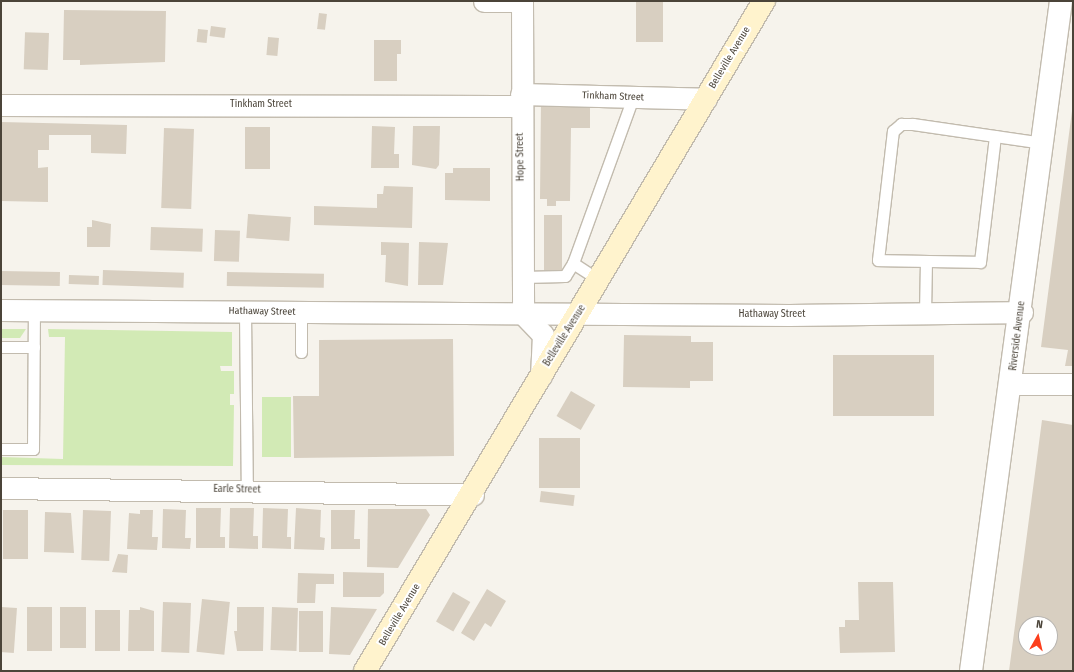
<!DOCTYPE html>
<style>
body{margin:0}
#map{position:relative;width:1074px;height:672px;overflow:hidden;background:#f6f3ec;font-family:"Fira Sans Condensed",sans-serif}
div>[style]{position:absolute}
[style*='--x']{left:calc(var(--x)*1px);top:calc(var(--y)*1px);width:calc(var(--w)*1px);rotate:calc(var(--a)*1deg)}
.green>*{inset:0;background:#d2eab5;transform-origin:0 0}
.building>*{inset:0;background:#d8cfc1;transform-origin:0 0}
.roads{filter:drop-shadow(1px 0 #c2bbae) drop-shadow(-1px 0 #c2bbae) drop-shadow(0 1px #c2bbae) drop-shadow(0 -1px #c2bbae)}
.service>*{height:11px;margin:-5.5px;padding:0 5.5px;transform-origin:5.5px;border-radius:5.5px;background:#fff}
.minor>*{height:21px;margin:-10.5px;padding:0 10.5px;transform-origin:10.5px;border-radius:10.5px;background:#fff}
.tertiary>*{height:22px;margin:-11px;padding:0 11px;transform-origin:11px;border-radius:11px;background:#fff}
.secondary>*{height:22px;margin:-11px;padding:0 11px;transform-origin:11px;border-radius:11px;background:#fff3cd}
span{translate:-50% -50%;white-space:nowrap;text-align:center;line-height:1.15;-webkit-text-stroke:4px #fff;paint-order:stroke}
.street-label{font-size:10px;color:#4b4439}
.frame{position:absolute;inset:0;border:2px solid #4b4439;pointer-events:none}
.north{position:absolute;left:1018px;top:616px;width:40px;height:40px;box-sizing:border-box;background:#fff;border:1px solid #b7b4b0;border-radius:50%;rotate:8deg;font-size:11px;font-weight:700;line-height:16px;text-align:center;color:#4b4439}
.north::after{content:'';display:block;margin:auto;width:14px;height:18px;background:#fc3f1d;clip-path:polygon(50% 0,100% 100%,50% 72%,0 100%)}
</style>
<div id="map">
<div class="green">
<i style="clip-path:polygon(1px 329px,26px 329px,20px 338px,1px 338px)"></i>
<i style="clip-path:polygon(48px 329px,232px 332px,232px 366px,220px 366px,221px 371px,234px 371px,234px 394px,230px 394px,230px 405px,234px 405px,233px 466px,1px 465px,1px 457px,63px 459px,65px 337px,49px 337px)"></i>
<i style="left:262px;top:397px;width:29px;height:60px"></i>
</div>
<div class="building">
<i style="left:636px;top:1px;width:27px;height:41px"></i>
<i style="clip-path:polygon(64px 10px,166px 11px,165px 62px,80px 65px,80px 60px,63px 60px)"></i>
<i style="left:319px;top:13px;width:8px;height:16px;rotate:7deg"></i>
<i style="left:211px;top:26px;width:15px;height:10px;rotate:8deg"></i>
<i style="left:198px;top:29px;width:10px;height:13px;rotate:6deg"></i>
<i style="left:49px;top:33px;width:37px;height:24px;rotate:92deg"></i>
<i style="left:268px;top:37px;width:11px;height:18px;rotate:5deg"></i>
<i style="clip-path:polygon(374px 40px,401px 40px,401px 54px,397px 54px,397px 81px,374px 81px)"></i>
<i style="clip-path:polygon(541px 99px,590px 99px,590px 128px,571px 128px,570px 201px,556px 201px,556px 206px,547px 206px,547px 199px,540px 199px)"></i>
<i style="clip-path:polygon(1072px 111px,1073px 111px,1073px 366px,1065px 366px,1068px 350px,1041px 347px)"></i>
<i style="clip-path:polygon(1px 122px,127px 125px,126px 154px,91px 153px,91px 135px,49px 135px,49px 150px,38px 150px,38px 168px,48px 167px,48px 202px,1px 201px)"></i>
<i style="clip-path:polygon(372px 126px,395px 127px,394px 154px,399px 154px,399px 168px,371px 168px)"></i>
<i style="clip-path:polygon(413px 126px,440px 126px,439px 165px,436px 169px,412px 165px)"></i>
<i style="left:245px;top:127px;width:25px;height:42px"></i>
<i style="left:164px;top:128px;width:30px;height:80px;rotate:2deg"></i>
<i style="clip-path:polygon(453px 168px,490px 168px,490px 201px,445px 200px,445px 173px,453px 173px)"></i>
<i style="clip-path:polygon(384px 186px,413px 187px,412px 228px,314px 225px,314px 206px,377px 208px,377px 194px,383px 194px)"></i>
<i style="left:248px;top:214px;width:43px;height:24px;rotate:4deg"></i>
<i style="left:544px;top:215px;width:18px;height:58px"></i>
<i style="clip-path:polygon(92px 220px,111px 224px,110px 247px,87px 247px,87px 227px,92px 227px)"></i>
<i style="left:151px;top:227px;width:52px;height:23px;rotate:2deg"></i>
<i style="left:215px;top:230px;width:25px;height:31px;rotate:2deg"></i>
<i style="clip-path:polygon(381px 242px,409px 243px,408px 286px,385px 282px,386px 255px,381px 255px)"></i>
<i style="clip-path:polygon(419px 242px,448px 243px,443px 285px,418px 285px)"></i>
<i style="left:103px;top:270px;width:81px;height:15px;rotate:2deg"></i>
<i style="left:1px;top:271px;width:59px;height:14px;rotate:1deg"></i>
<i style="left:227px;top:272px;width:97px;height:14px;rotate:1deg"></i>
<i style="left:69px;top:275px;width:30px;height:9px;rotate:2deg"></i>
<i style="clip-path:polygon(624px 335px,691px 336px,691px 342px,713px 342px,713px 381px,690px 381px,690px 388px,623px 387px)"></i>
<i style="clip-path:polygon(453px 339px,454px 456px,294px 458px,293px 396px,319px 396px,319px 340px)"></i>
<i style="left:934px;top:355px;width:61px;height:101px;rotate:90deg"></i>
<i style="left:571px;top:391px;width:28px;height:29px;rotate:30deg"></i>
<i style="clip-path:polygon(evenodd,1042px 420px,1073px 425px,1073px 671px,1009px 671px,1042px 420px,1026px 624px,1050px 624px,1050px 648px,1026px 648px,1026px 624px)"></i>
<i style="left:539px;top:438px;width:41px;height:50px"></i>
<i style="left:541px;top:491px;width:34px;height:11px;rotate:7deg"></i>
<i style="clip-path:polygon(196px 508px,221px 508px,220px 537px,225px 537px,225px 548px,196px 548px)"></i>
<i style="clip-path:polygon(230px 508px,254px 508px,253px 536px,258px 536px,258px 549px,229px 548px)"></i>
<i style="clip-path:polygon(263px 508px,288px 509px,287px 537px,291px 537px,291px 549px,262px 548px)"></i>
<i style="clip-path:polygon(296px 508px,321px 510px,320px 537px,325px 538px,324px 550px,294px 549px)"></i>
<i style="clip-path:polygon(163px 509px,186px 510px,185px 538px,191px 538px,190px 549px,162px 548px)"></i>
<i style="clip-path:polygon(368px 509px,426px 509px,430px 515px,398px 568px,367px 567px)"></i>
<i style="left:3px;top:510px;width:25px;height:49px"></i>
<i style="left:83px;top:510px;width:28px;height:50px;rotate:2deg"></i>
<i style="clip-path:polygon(140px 510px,153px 510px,152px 537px,158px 537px,157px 550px,127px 549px,129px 513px,140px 514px)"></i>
<i style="clip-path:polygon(331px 510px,355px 510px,354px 539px,360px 539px,360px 549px,331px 549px)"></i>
<i style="clip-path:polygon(45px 512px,71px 513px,74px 553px,44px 552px)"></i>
<i style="clip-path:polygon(118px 554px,128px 555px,127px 573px,112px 572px)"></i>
<i style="clip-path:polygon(343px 572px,384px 573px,384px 593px,380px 597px,343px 597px)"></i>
<i style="clip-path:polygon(298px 573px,334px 574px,334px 584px,316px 584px,315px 603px,297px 603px)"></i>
<i style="clip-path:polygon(858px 582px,893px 582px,895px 652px,840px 653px,839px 627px,845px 627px,845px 620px,859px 620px)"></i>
<i style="clip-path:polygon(487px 589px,506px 601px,491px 627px,485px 623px,474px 641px,461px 633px)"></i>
<i style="left:453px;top:592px;width:20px;height:34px;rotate:30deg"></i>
<i style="left:202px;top:599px;width:28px;height:53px;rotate:6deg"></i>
<i style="left:163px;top:602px;width:28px;height:50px;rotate:2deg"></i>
<i style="left:1px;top:607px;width:16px;height:45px;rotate:4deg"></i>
<i style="left:27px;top:607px;width:25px;height:44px"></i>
<i style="left:60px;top:607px;width:26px;height:41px"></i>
<i style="clip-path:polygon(140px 607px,154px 611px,154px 651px,128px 651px,129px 610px,140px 610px)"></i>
<i style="clip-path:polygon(237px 607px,264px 607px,263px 651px,237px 651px,234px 631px,237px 631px)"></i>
<i style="left:272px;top:607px;width:26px;height:43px;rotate:2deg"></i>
<i style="clip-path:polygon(331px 607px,377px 609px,350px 655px,329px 654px)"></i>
<i style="left:95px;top:610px;width:25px;height:41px"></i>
<i style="left:299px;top:611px;width:24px;height:41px"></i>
</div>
<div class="roads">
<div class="service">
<i style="--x:995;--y:136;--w:127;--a:96.8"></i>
<i style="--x:980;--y:262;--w:102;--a:-178.9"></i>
<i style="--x:878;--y:260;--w:130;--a:-83.4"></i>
<i style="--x:893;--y:131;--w:11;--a:-41"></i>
<i style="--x:901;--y:124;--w:12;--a:0"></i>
<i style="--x:913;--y:124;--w:131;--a:8.3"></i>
<i style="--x:522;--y:277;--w:43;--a:-1.3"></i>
<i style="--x:565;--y:276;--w:15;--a:-58"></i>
<i style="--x:599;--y:280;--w:31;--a:-147"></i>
<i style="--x:573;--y:263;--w:177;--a:-70.1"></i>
<i style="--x:245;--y:312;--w:178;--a:89.4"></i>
<i style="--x:301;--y:312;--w:40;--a:90"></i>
<i style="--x:925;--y:313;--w:52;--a:-88.9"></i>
<i style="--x:1;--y:347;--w:33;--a:0"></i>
<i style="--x:1;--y:449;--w:32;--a:0"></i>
<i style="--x:33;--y:449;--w:139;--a:-89.6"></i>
</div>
<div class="minor">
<i style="--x:484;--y:1;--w:38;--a:0"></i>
<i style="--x:522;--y:1;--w:313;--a:89.8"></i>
<i style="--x:523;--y:314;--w:29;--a:46"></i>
<i style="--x:543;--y:335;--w:41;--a:92.8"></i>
<i style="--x:521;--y:94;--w:185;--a:1.5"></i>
<i style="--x:1;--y:105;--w:519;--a:0.11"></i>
<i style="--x:1;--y:310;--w:788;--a:0.36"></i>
<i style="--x:789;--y:315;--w:233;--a:-0.7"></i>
<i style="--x:1012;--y:384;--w:61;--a:0"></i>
<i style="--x:1;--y:488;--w:472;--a:0.8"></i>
</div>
<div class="tertiary">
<i style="--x:971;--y:671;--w:676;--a:-82.35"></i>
</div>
<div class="secondary">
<i style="--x:365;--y:671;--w:780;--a:-59.23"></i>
</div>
</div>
<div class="street-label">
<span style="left:730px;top:58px;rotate:-59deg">Belleville Avenue</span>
<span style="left:613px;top:97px;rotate:2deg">Tinkham Street</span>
<span style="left:261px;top:105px">Tinkham Street</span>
<span style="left:521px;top:157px;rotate:-91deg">Hope Street</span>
<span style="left:262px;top:312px;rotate:1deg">Hathaway Street</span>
<span style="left:772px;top:315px">Hathaway Street</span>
<span style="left:565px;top:336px;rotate:-58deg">Belleville Avenue</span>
<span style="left:1018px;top:336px;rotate:-83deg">Riverside Avenue</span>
<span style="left:237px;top:490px;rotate:1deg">Earle Street</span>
<span style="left:400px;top:615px;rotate:-59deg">Belleville Avenue</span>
</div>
<div class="frame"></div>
<div class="north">N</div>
</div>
